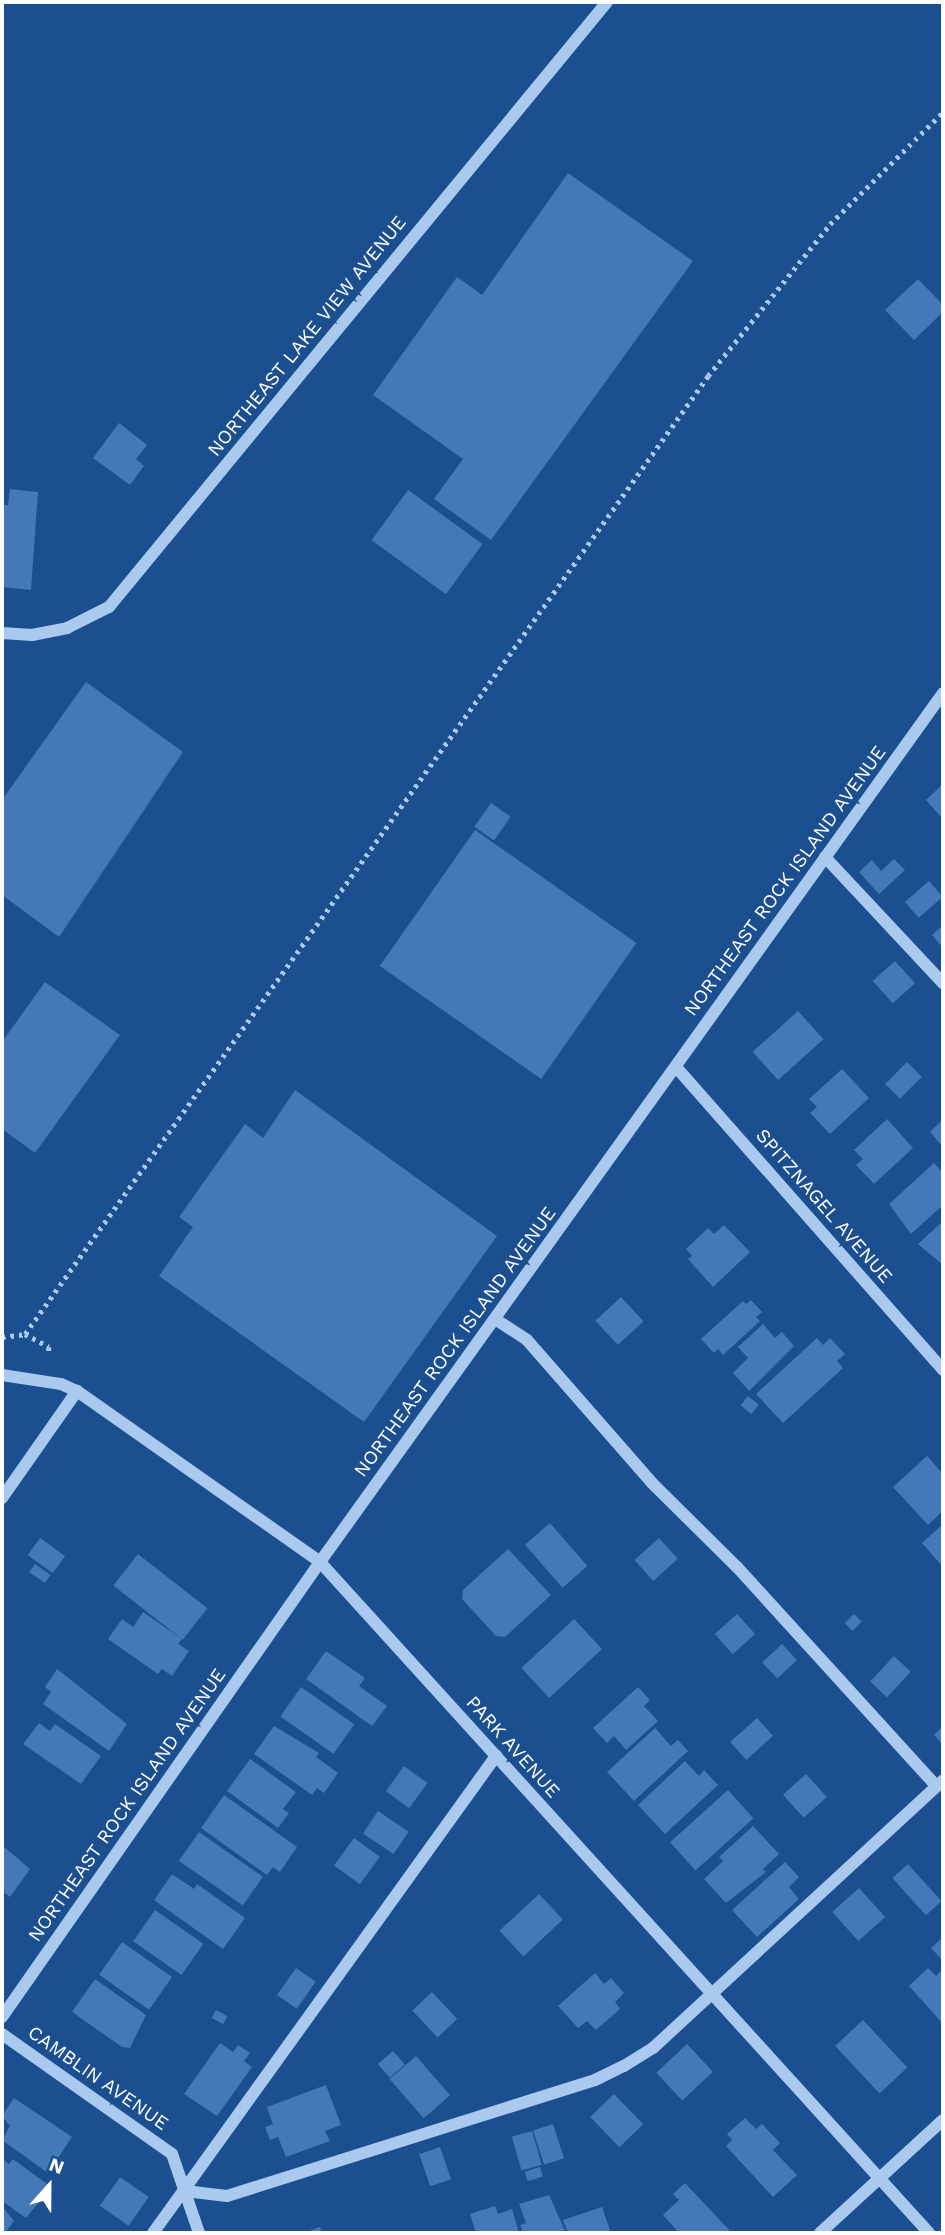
<!DOCTYPE html>
<style>
body{margin:0}
#map{position:relative;width:945px;height:2235px;overflow:hidden;background:#1b4f8f;font-family:"Work Sans",sans-serif}
div>[style]{position:absolute}
[style*='--x']{left:calc(var(--x)*1px);top:calc(var(--y)*1px);width:calc(var(--w)*1px);rotate:calc(var(--a)*1deg)}
.building>*{inset:0;background:#4478b7;transform-origin:0 0}
.path>*{height:4.5px;margin-top:-2.25px;transform-origin:0;background:repeating-linear-gradient(90deg,#a9c9ee 0 3.5px,transparent 0 8.5px)}
.minor>*{height:12px;margin:-6px;padding:0 6px;transform-origin:6px;border-radius:6px;background:#a9c9ee}
span{translate:-50% -50%;white-space:nowrap;text-align:center;line-height:1.15;-webkit-text-stroke:7px #1b4f8f;paint-order:stroke}
.street-label{font-size:19px;color:#fff}
.frame{position:absolute;inset:0;border:4px solid #fff;pointer-events:none}
.north{position:absolute;left:14px;top:2151px;width:70px;height:70px;-webkit-text-stroke:5px #1b4f8f;paint-order:stroke;rotate:21deg;font-size:19px;font-weight:700;line-height:28px;text-align:center;color:#fff}
.north::after{content:'';display:block;margin:auto;width:24px;height:32px;background:#fff;clip-path:polygon(50% 0,100% 100%,50% 72%,0 100%)}
</style>
<div id="map">
<div class="building">
<i style="clip-path:polygon(568px 173px,693px 261px,491px 540px,434px 499px,463px 459px,373px 395px,457px 277px,482px 295px)"></i>
<i style="clip-path:polygon(918px 279px,943px 305px,943px 312px,914px 340px,885px 310px)"></i>
<i style="clip-path:polygon(119px 423px,147px 445px,136px 459px,144px 466px,130px 485px,93px 458px)"></i>
<i style="clip-path:polygon(10px 489px,38px 492px,31px 590px,2px 587px,2px 505px,8px 505px)"></i>
<i style="left:408px;top:490px;width:92px;height:62px;rotate:36deg"></i>
<i style="clip-path:polygon(86px 682px,183px 752px,59px 937px,2px 895px,2px 800px)"></i>
<i style="clip-path:polygon(943px 784px,943px 813px,940px 816px,926px 800px)"></i>
<i style="left:491px;top:803px;width:24px;height:29px;rotate:35deg"></i>
<i style="left:475px;top:830px;width:197px;height:166px;rotate:35deg"></i>
<i style="clip-path:polygon(894px 859px,905px 870px,879px 894px,859px 872px,872px 860px,881px 871px)"></i>
<i style="left:929px;top:881px;width:21px;height:32px;rotate:49deg"></i>
<i style="clip-path:polygon(943px 925px,943px 948px,932px 935px)"></i>
<i style="left:895px;top:961px;width:30px;height:30px;rotate:48deg"></i>
<i style="clip-path:polygon(45px 982px,120px 1035px,35px 1153px,2px 1129px,2px 1042px)"></i>
<i style="left:798px;top:1011px;width:38px;height:61px;rotate:48deg"></i>
<i style="left:907px;top:1062px;width:21px;height:31px;rotate:45deg"></i>
<i style="clip-path:polygon(842px 1069px,869px 1098px,830px 1134px,810px 1113px,817px 1107px,809px 1099px)"></i>
<i style="clip-path:polygon(295px 1090px,497px 1236px,364px 1422px,159px 1276px,193px 1227px,179px 1217px,245px 1124px,263px 1138px)"></i>
<i style="clip-path:polygon(887px 1119px,913px 1148px,874px 1184px,856px 1165px,863px 1159px,854px 1150px)"></i>
<i style="clip-path:polygon(943px 1119px,943px 1147px,930px 1132px)"></i>
<i style="clip-path:polygon(934px 1163px,943px 1173px,943px 1205px,911px 1234px,889px 1204px)"></i>
<i style="clip-path:polygon(943px 1221px,943px 1265px,918px 1244px)"></i>
<i style="clip-path:polygon(724px 1225px,750px 1252px,713px 1287px,688px 1259px,692px 1256px,686px 1249px,708px 1228px,714px 1234px)"></i>
<i style="left:621px;top:1297px;width:33px;height:35px;rotate:47deg"></i>
<i style="clip-path:polygon(751px 1300px,762px 1312px,756px 1317px,760px 1321px,723px 1355px,718px 1349px,714px 1353px,701px 1339px,743px 1301px,746px 1304px)"></i>
<i style="clip-path:polygon(763px 1324px,775px 1338px,782px 1332px,794px 1346px,749px 1391px,733px 1373px,748px 1358px,738px 1347px)"></i>
<i style="clip-path:polygon(817px 1338px,823px 1345px,830px 1338px,845px 1354px,837px 1361px,843px 1368px,783px 1423px,756px 1394px)"></i>
<i style="left:748px;top:1396px;width:14px;height:12px;rotate:39deg"></i>
<i style="clip-path:polygon(927px 1456px,943px 1474px,943px 1511px,928px 1525px,893px 1487px)"></i>
<i style="left:550px;top:1523px;width:57px;height:33px;rotate:49deg"></i>
<i style="clip-path:polygon(943px 1524px,943px 1567px,922px 1543px)"></i>
<i style="left:40px;top:1538px;width:31px;height:21px;rotate:36deg"></i>
<i style="left:659px;top:1538px;width:28px;height:33px;rotate:48deg"></i>
<i style="clip-path:polygon(508px 1549px,551px 1595px,505px 1637px,496px 1636px,462px 1599px,463px 1590px)"></i>
<i style="left:138px;top:1554px;width:88px;height:40px;rotate:38deg"></i>
<i style="left:35px;top:1564px;width:19px;height:10px;rotate:35deg"></i>
<i style="clip-path:polygon(143px 1612px,182px 1639px,178px 1644px,189px 1651px,172px 1676px,162px 1669px,158px 1674px,108px 1639px,122px 1619px,133px 1627px)"></i>
<i style="left:737px;top:1614px;width:27px;height:30px;rotate:48deg"></i>
<i style="left:854px;top:1614px;width:11px;height:13px;rotate:45deg"></i>
<i style="left:574px;top:1619px;width:41px;height:72px;rotate:47deg"></i>
<i style="left:782px;top:1644px;width:22px;height:27px;rotate:47deg"></i>
<i style="clip-path:polygon(326px 1651px,365px 1678px,359px 1686px,387px 1706px,372px 1726px,306px 1679px)"></i>
<i style="left:894px;top:1656px;width:23px;height:35px;rotate:43deg"></i>
<i style="clip-path:polygon(57px 1669px,127px 1724px,109px 1751px,43px 1704px,51px 1692px,45px 1687px)"></i>
<i style="left:301px;top:1687px;width:65px;height:36px;rotate:35deg"></i>
<i style="clip-path:polygon(638px 1687px,650px 1700px,644px 1706px,658px 1721px,626px 1750px,614px 1736px,607px 1743px,593px 1728px)"></i>
<i style="left:757px;top:1718px;width:24px;height:36px;rotate:48deg"></i>
<i style="clip-path:polygon(39px 1723px,50px 1731px,55px 1724px,101px 1756px,81px 1784px,23px 1744px)"></i>
<i style="clip-path:polygon(274px 1726px,319px 1753px,316px 1757px,338px 1773px,324px 1793px,317px 1788px,312px 1795px,254px 1754px)"></i>
<i style="clip-path:polygon(943px 1726px,943px 1745px,934px 1735px)"></i>
<i style="clip-path:polygon(655px 1728px,671px 1746px,678px 1740px,688px 1751px,634px 1801px,607px 1772px)"></i>
<i style="clip-path:polygon(250px 1759px,296px 1792px,283px 1809px,289px 1813px,278px 1828px,227px 1791px)"></i>
<i style="clip-path:polygon(685px 1761px,699px 1776px,704px 1770px,718px 1785px,665px 1834px,638px 1805px)"></i>
<i style="left:404px;top:1766px;width:29px;height:31px;rotate:36deg"></i>
<i style="left:806px;top:1774px;width:31px;height:31px;rotate:48deg"></i>
<i style="left:728px;top:1790px;width:38px;height:78px;rotate:48deg"></i>
<i style="clip-path:polygon(224px 1795px,297px 1847px,280px 1872px,273px 1867px,267px 1875px,201px 1828px)"></i>
<i style="left:378px;top:1811px;width:37px;height:27px;rotate:34deg"></i>
<i style="clip-path:polygon(753px 1826px,779px 1854px,763px 1869px,766px 1872px,726px 1903px,704px 1879px,723px 1861px,719px 1857px)"></i>
<i style="left:199px;top:1832px;width:78px;height:35px;rotate:35deg"></i>
<i style="left:354px;top:1838px;width:32px;height:34px;rotate:36deg"></i>
<i style="clip-path:polygon(2px 1845px,30px 1869px,10px 1897px,2px 1891px)"></i>
<i style="clip-path:polygon(785px 1862px,799px 1877px,789px 1887px,799px 1899px,757px 1937px,732px 1910px)"></i>
<i style="left:908px;top:1864px;width:50px;height:21px;rotate:48deg"></i>
<i style="clip-path:polygon(172px 1874px,194px 1889px,197px 1884px,245px 1918px,223px 1949px,154px 1900px)"></i>
<i style="left:859px;top:1888px;width:39px;height:36px;rotate:48deg"></i>
<i style="left:539px;top:1894px;width:35px;height:54px;rotate:47deg"></i>
<i style="left:155px;top:1910px;width:59px;height:38px;rotate:35deg"></i>
<i style="clip-path:polygon(943px 1937px,943px 1961px,931px 1948px)"></i>
<i style="left:122px;top:1942px;width:61px;height:40px;rotate:35deg"></i>
<i style="left:296px;top:1968px;width:24px;height:33px;rotate:35deg"></i>
<i style="clip-path:polygon(928px 1968px,936px 1976px,943px 1969px,943px 2024px,909px 1986px)"></i>
<i style="clip-path:polygon(595px 1973px,604px 1984px,611px 1978px,624px 1993px,615px 2002px,620px 2009px,596px 2030px,587px 2021px,578px 2028px,558px 2006px)"></i>
<i style="clip-path:polygon(95px 1979px,146px 2015px,130px 2048px,122px 2047px,72px 2012px)"></i>
<i style="left:432px;top:1992px;width:37px;height:27px;rotate:47deg"></i>
<i style="left:216px;top:2010px;width:13px;height:9px;rotate:29deg"></i>
<i style="left:863px;top:2020px;width:65px;height:38px;rotate:47deg"></i>
<i style="clip-path:polygon(220px 2043px,233px 2052px,238px 2045px,250px 2053px,244px 2061px,252px 2067px,217px 2116px,184px 2094px)"></i>
<i style="left:687px;top:2044px;width:38px;height:42px;rotate:47deg"></i>
<i style="left:393px;top:2051px;width:18px;height:20px;rotate:49deg"></i>
<i style="left:416px;top:2056px;width:52px;height:35px;rotate:49deg"></i>
<i style="clip-path:polygon(326px 2085px,341px 2125px,325px 2131px,330px 2141px,286px 2157px,278px 2137px,270px 2140px,265px 2127px,273px 2124px,267px 2107px)"></i>
<i style="left:614px;top:2094px;width:42px;height:33px;rotate:46deg"></i>
<i style="clip-path:polygon(14px 2098px,72px 2137px,48px 2173px,2px 2140px,10px 2126px,2px 2116px)"></i>
<i style="clip-path:polygon(745px 2118px,756px 2129px,762px 2124px,780px 2143px,773px 2150px,797px 2175px,773px 2197px,726px 2146px,732px 2140px,727px 2134px)"></i>
<i style="left:553px;top:2124px;width:36px;height:21px;rotate:72deg"></i>
<i style="left:532px;top:2131px;width:35px;height:21px;rotate:74deg"></i>
<i style="left:440px;top:2147px;width:34px;height:22px;rotate:71deg"></i>
<i style="clip-path:polygon(2px 2159px,9px 2164px,13px 2159px,51px 2187px,26px 2218px,2px 2201px)"></i>
<i style="left:540px;top:2167px;width:10px;height:16px;rotate:73deg"></i>
<i style="left:120px;top:2177px;width:35px;height:35px;rotate:35deg"></i>
<i style="clip-path:polygon(685px 2183px,732px 2233px,679px 2233px,663px 2215px,679px 2200px,673px 2194px)"></i>
<i style="clip-path:polygon(549px 2195px,566px 2233px,523px 2233px,520px 2225px,526px 2223px,519px 2204px)"></i>
<i style="clip-path:polygon(2px 2206px,14px 2221px,5px 2233px,2px 2233px)"></i>
<i style="clip-path:polygon(495px 2206px,498px 2214px,512px 2209px,519px 2233px,476px 2233px,470px 2214px)"></i>
<i style="clip-path:polygon(602px 2207px,611px 2233px,568px 2233px,563px 2220px)"></i>
<i style="clip-path:polygon(320px 2227px,322px 2233px,304px 2233px)"></i>
</div>
<div class="path">
<i style="--x:25;--y:1334;--w:1177;--a:-54.51"></i>
<i style="--x:708;--y:376;--w:195;--a:-51.2"></i>
<i style="--x:830;--y:224;--w:159;--a:-44.7"></i>
<i style="--x:25;--y:1334;--w:27;--a:28"></i>
<i style="--x:49;--y:1347;--w:8;--a:90"></i>
<i style="--x:2;--y:1337;--w:23;--a:-7"></i>
</div>
<div class="minor">
<i style="--x:2;--y:633;--w:30;--a:4"></i>
<i style="--x:32;--y:635;--w:36;--a:-11"></i>
<i style="--x:67;--y:628;--w:47;--a:-26.6"></i>
<i style="--x:109;--y:607;--w:784;--a:-50.54"></i>
<i style="--x:825;--y:857;--w:173;--a:46.9"></i>
<i style="--x:676;--y:1067;--w:404;--a:48.6"></i>
<i style="--x:495;--y:1319;--w:38;--a:33"></i>
<i style="--x:527;--y:1340;--w:190;--a:48.8"></i>
<i style="--x:652;--y:1483;--w:120;--a:44.7"></i>
<i style="--x:737;--y:1567;--w:296;--a:47.7"></i>
<i style="--x:2;--y:1375;--w:60;--a:8.7"></i>
<i style="--x:61;--y:1384;--w:17;--a:24"></i>
<i style="--x:77;--y:1391;--w:297;--a:35.1"></i>
<i style="--x:320;--y:1562;--w:906;--a:47.77"></i>
<i style="--x:2;--y:1498;--w:131;--a:-55"></i>
<i style="--x:2;--y:2017;--w:555;--a:-55.05"></i>
<i style="--x:320;--y:1562;--w:1069;--a:-54.36"></i>
<i style="--x:2;--y:2034;--w:208;--a:35.2"></i>
<i style="--x:172;--y:2154;--w:83;--a:71.1"></i>
<i style="--x:185;--y:2191;--w:42;--a:6.8"></i>
<i style="--x:227;--y:2196;--w:386;--a:-17.5"></i>
<i style="--x:595;--y:2080;--w:32;--a:-26"></i>
<i style="--x:624;--y:2066;--w:34;--a:-32"></i>
<i style="--x:653;--y:2048;--w:395;--a:-42.7"></i>
<i style="--x:153;--y:2233;--w:588;--a:-54.28"></i>
<i style="--x:820;--y:2233;--w:167;--a:-42.6"></i>
</div>
<div class="street-label">
<span style="left:307px;top:336px;rotate:-51deg">NORTHEAST LAKE VIEW AVENUE</span>
<span style="left:785px;top:881px;rotate:-54deg">NORTHEAST ROCK ISLAND AVENUE</span>
<span style="left:824px;top:1206px;rotate:49deg">SPITZNAGEL AVENUE</span>
<span style="left:455px;top:1342px;rotate:-54deg">NORTHEAST ROCK ISLAND AVENUE</span>
<span style="left:513px;top:1747px;rotate:48deg">PARK AVENUE</span>
<span style="left:127px;top:1805px;rotate:-55deg">NORTHEAST ROCK ISLAND AVENUE</span>
<span style="left:98px;top:2078px;rotate:35deg">CAMBLIN AVENUE</span>
</div>
<div class="frame"></div>
<div class="north">N</div>
</div>
